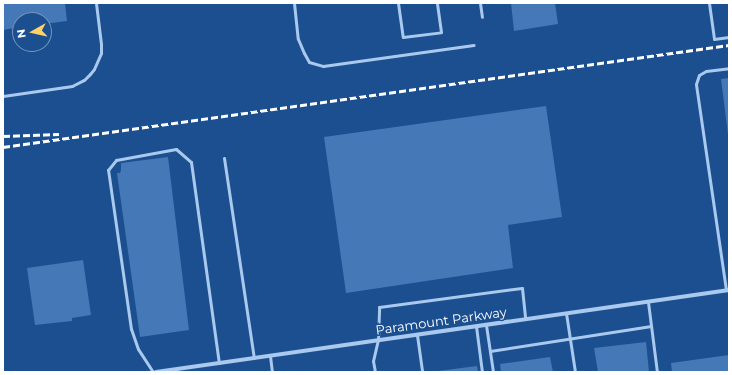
<!DOCTYPE html>
<style>
body{margin:0}
#map{position:relative;width:732px;height:375px;overflow:hidden;background:#1b4f8f;font-family:Montserrat,sans-serif}
div>[style]{position:absolute}
[style*='--x']{left:calc(var(--x)*1px);top:calc(var(--y)*1px);width:calc(var(--w)*1px);rotate:calc(var(--a)*1deg)}
.building>*{inset:0;background:#4478b7}
.service>*{height:3px;margin:-1.5px;padding:0 1.5px;transform-origin:1.5px;border-radius:1.5px;background:#a9c9ee}
.minor>*{height:4px;margin:-2px;padding:0 2px;transform-origin:2px;border-radius:2px;background:#a9c9ee}
.rail>*{height:3px;margin-top:-1.5px;transform-origin:0;background:repeating-linear-gradient(90deg,#fff 0 7px,transparent 0 10px)}
span{translate:-50% -50%;white-space:nowrap;text-align:center;line-height:1.15;-webkit-text-stroke:3px #1b4f8f;paint-order:stroke}
.street-label{font-size:13px;color:#fff}
.frame{position:absolute;inset:0;border:4px solid #fff;pointer-events:none}
.north{position:absolute;left:12px;top:12px;width:40px;height:40px;box-sizing:border-box;background:#1b4f8f;border:1px solid #7695bc;border-radius:50%;rotate:262deg;font-size:11px;font-weight:700;line-height:16px;text-align:center;color:#fff}
.north::after{content:'';display:block;margin:auto;width:14px;height:18px;background:#ffd166;clip-path:polygon(50% 0,100% 100%,50% 72%,0 100%)}
</style>
<div id="map">
<div class="building">
<i style="clip-path:polygon(3px 3px,65px 3px,67px 21px,44px 24px,44px 20px,20px 20px,20px 27px,3px 30px)"></i>
<i style="clip-path:polygon(511px 3px,555px 3px,558px 24px,514px 31px)"></i>
<i style="clip-path:polygon(729px 78px,729px 133px,728px 134px,721px 79px)"></i>
<i style="clip-path:polygon(546px 106px,562px 217px,508px 225px,513px 268px,346px 293px,324px 137px)"></i>
<i style="clip-path:polygon(168px 157px,189px 330px,140px 337px,117px 173px,120px 173px,121px 170px,121px 163px)"></i>
<i style="clip-path:polygon(83px 260px,91px 315px,72px 318px,72px 321px,35px 325px,27px 268px)"></i>
<i style="clip-path:polygon(646px 342px,649px 372px,598px 372px,594px 348px)"></i>
<i style="clip-path:polygon(729px 355px,729px 372px,672px 372px,671px 363px)"></i>
<i style="clip-path:polygon(550px 357px,553px 372px,501px 372px,500px 364px)"></i>
<i style="clip-path:polygon(477px 366px,478px 372px,438px 372px,438px 371px)"></i>
</div>
<div class="service">
<i style="--x:294;--y:3;--w:36;--a:84"></i>
<i style="--x:298;--y:39;--w:15;--a:67"></i>
<i style="--x:304;--y:53;--w:10;--a:61"></i>
<i style="--x:309;--y:62;--w:15;--a:16"></i>
<i style="--x:323;--y:66;--w:152;--a:-7.9"></i>
<i style="--x:398;--y:3;--w:34;--a:82"></i>
<i style="--x:403;--y:37;--w:38;--a:-7"></i>
<i style="--x:441;--y:32;--w:29;--a:-98"></i>
<i style="--x:480;--y:3;--w:14;--a:82"></i>
<i style="--x:709;--y:3;--w:36;--a:82"></i>
<i style="--x:714;--y:39;--w:15;--a:-8"></i>
<i style="--x:3;--y:96;--w:70;--a:-8.2"></i>
<i style="--x:72;--y:86;--w:13;--a:-27"></i>
<i style="--x:84;--y:80;--w:8;--a:-45"></i>
<i style="--x:90;--y:74;--w:6;--a:-51"></i>
<i style="--x:94;--y:69;--w:17;--a:-66"></i>
<i style="--x:101;--y:53;--w:9;--a:-90"></i>
<i style="--x:101;--y:44;--w:41;--a:-97"></i>
<i style="--x:224;--y:158;--w:202;--a:81.5"></i>
<i style="--x:726;--y:290;--w:208;--a:-98.3"></i>
<i style="--x:696;--y:84;--w:9;--a:-72"></i>
<i style="--x:699;--y:75;--w:8;--a:-30"></i>
<i style="--x:706;--y:71;--w:23;--a:-7"></i>
<i style="--x:648;--y:302;--w:71;--a:82.7"></i>
<i style="--x:566;--y:313;--w:60;--a:81.3"></i>
<i style="--x:486;--y:325;--w:48;--a:81.5"></i>
<i style="--x:476;--y:326;--w:46;--a:82.6"></i>
<i style="--x:417;--y:335;--w:37;--a:82"></i>
<i style="--x:490;--y:351;--w:163;--a:-8.8"></i>
<i style="--x:270;--y:356;--w:16;--a:83"></i>
<i style="--x:153;--y:372;--w:27;--a:-123"></i>
<i style="--x:138;--y:349;--w:21;--a:-109"></i>
<i style="--x:131;--y:329;--w:161;--a:-98.2"></i>
<i style="--x:108;--y:170;--w:13;--a:-51"></i>
<i style="--x:116;--y:160;--w:61;--a:-10.4"></i>
<i style="--x:176;--y:149;--w:20;--a:41"></i>
<i style="--x:191;--y:162;--w:203;--a:82.1"></i>
<i style="--x:375;--y:372;--w:11;--a:-100"></i>
<i style="--x:373;--y:361;--w:22;--a:-77"></i>
<i style="--x:378;--y:340;--w:33;--a:-88"></i>
<i style="--x:379;--y:307;--w:144;--a:-7.6"></i>
<i style="--x:522;--y:288;--w:31;--a:84"></i>
</div>
<div class="minor">
<i style="--x:156;--y:372;--w:579;--a:-8.14"></i>
</div>
<div class="rail">
<i style="--x:3;--y:136;--w:56;--a:-2"></i>
<i style="--x:3;--y:147;--w:733;--a:-8"></i>
</div>
<div class="street-label">
<span style="left:441px;top:321px;rotate:-8deg">Paramount Parkway</span>
</div>
<div class="frame"></div>
<div class="north">N</div>
</div>
